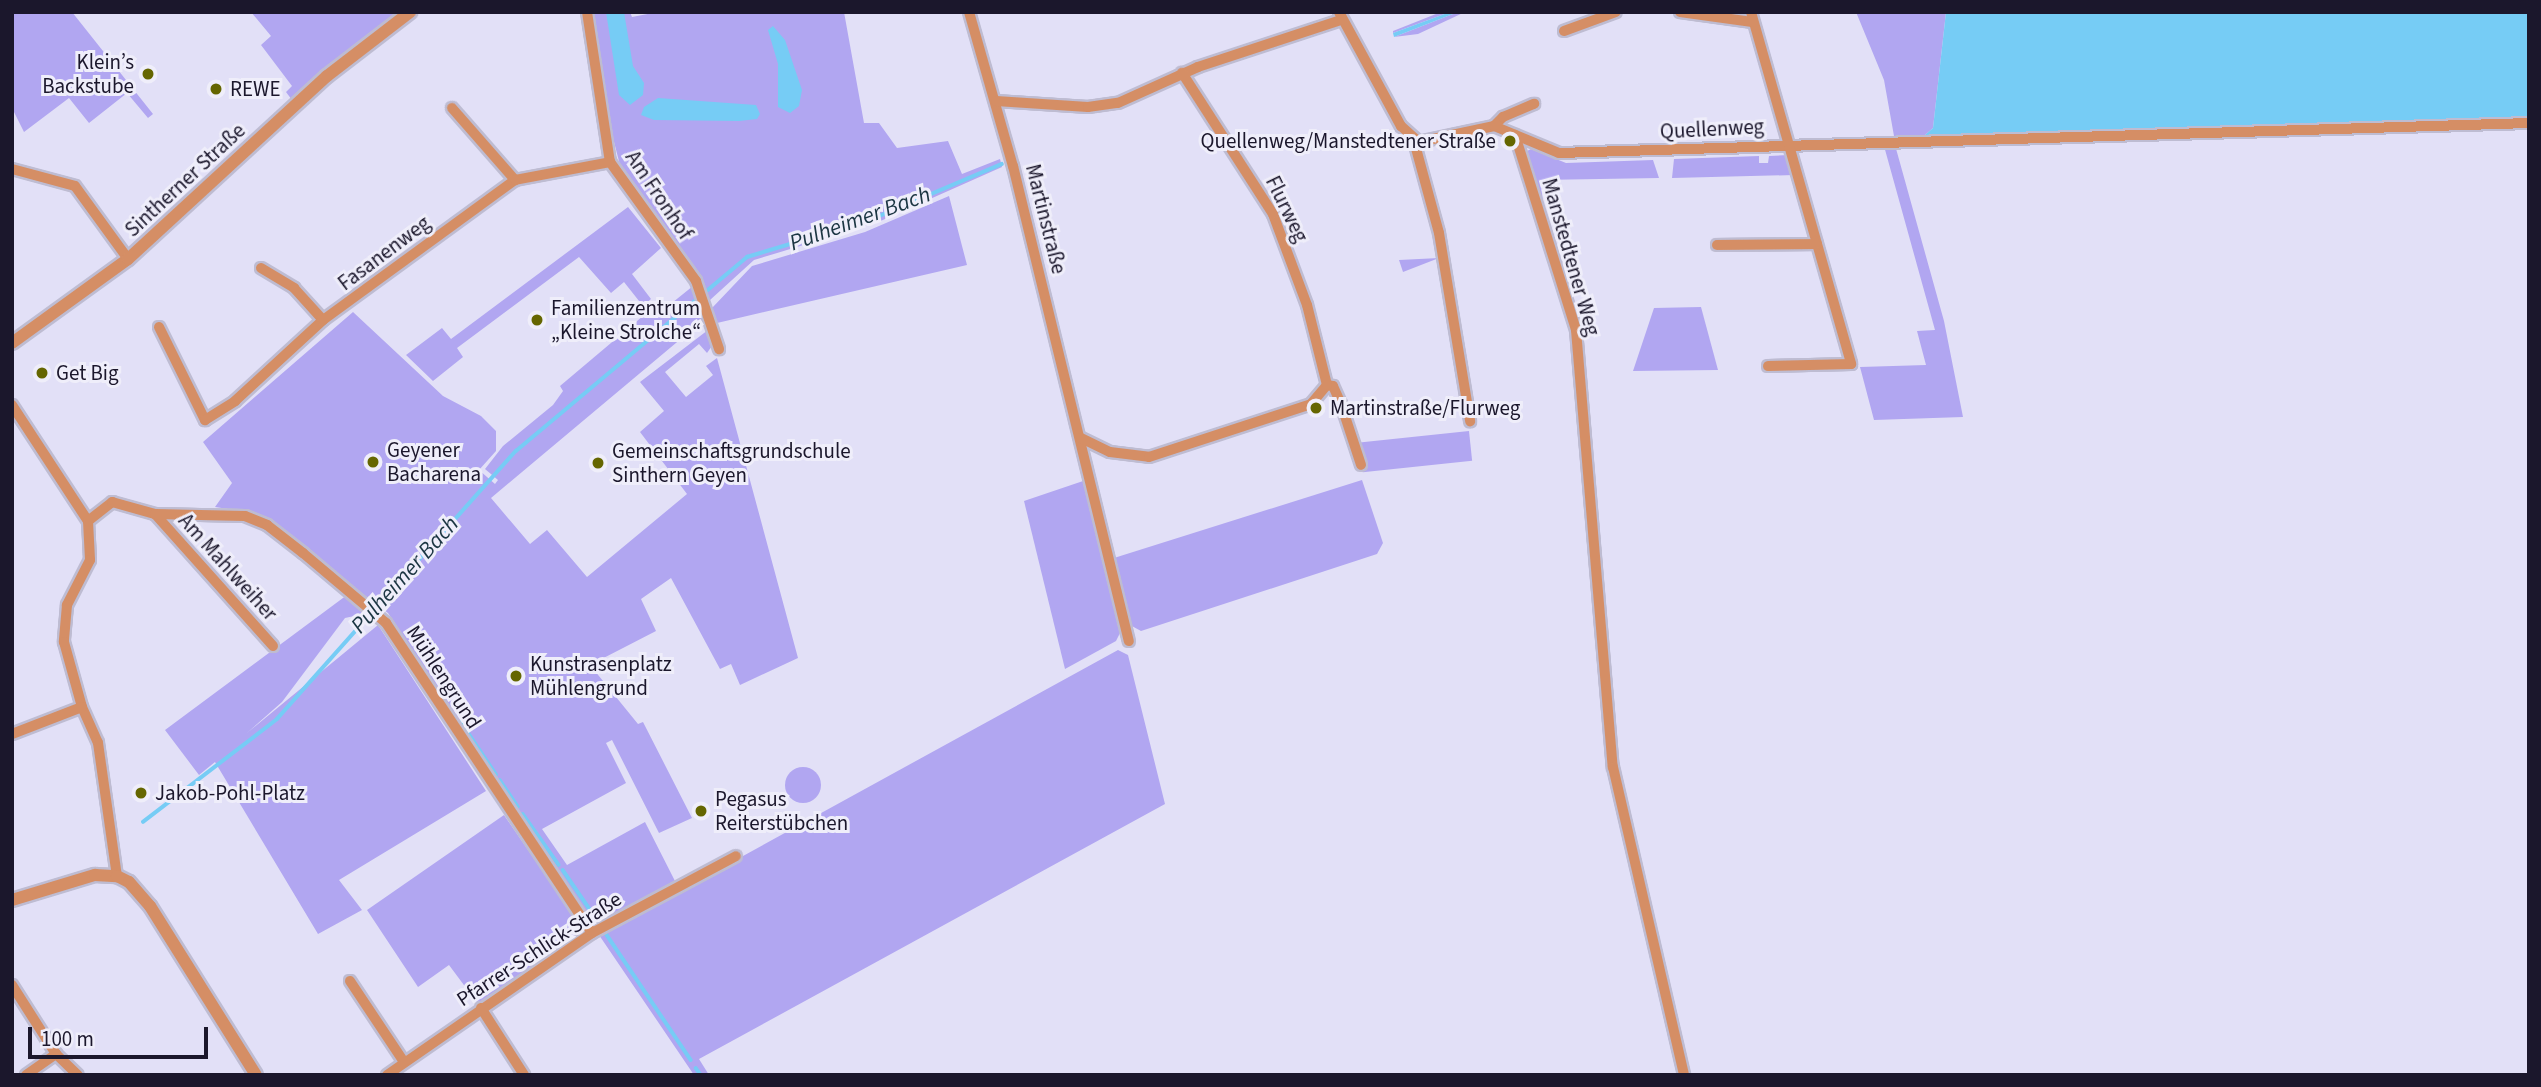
<!DOCTYPE html>
<meta charset="utf-8">
<style>
body{margin:0}
#map{position:relative;width:2541px;height:1087px;overflow:hidden;background:#e2e0f7;font-family:"Source Sans 3",sans-serif}
div>[style]{position:absolute}
[style*='--x']{left:calc(var(--x)*1px);top:calc(var(--y)*1px);width:calc(var(--w)*1px);rotate:calc(var(--a)*1deg)}
.green>*{inset:0;background:#b1a6f1;transform-origin:0 0}
.round{border-radius:50%}
.water>*{inset:0;background:#76ccf5}
.stream>*{height:3.5px;margin:-1.75px;padding:0 1.75px;transform-origin:1.75px;border-radius:1.75px;background:#76ccf5}
.roads{filter:drop-shadow(2px 0 #bebcd2) drop-shadow(-2px 0 #bebcd2) drop-shadow(0 2px #bebcd2) drop-shadow(0 -2px #bebcd2)}
.minor>*{height:10px;margin:-5px;padding:0 5px;transform-origin:5px;border-radius:5px;background:#d58e65}
.tertiary>*{height:12px;margin:-6px;padding:0 6px;transform-origin:6px;border-radius:6px;background:#d58e65}
.dots>*{width:19px;height:19px;translate:-50% -50%;box-sizing:border-box;border:4px solid #efeefa;border-radius:50%}
span{translate:-50% -50%;white-space:nowrap;text-align:center;line-height:1.15;-webkit-text-stroke:6px #efeefa;paint-order:stroke}
.poi-label{font-size:21px;color:#1b172c}
.right{translate:-100% -50%;text-align:right}
.left{translate:0 -50%;text-align:left}
.street-label{font-size:21px;color:#1b172c}
.water-label{font-size:23px;color:#1b3542;font-style:italic}
.frame{position:absolute;inset:0;border:14px solid #1b172c;pointer-events:none}
.scale{position:absolute;left:28px;top:1027px;width:180px;height:32px;box-sizing:border-box;border:4px solid #1b172c;border-top:0;padding-left:9px;font-size:21px;line-height:24px;white-space:nowrap;color:#1b172c;-webkit-text-stroke:5px #efeefa;paint-order:stroke}
</style>
<div id="map">
<div class="green">
<i style="clip-path:polygon(12px 12px,72px 12px,153px 114px,148px 118px,127px 93px,89px 123px,69px 98px,24px 132px,12px 108px)"></i>
<i style="clip-path:polygon(251px 12px,399px 12px,292px 100px,286px 92px,292px 86px,261px 45px,271px 36px)"></i>
<i style="clip-path:polygon(593px 12px,630px 12px,632px 17px,658px 12px,844px 12px,864px 123px,879px 123px,897px 148px,948px 141px,962px 174px,1000px 159px,1002px 167px,876px 223px,754px 260px,710px 300px,700px 276px,621px 169px,605px 107px)"></i>
<i style="clip-path:polygon(1441px 12px,1450px 12px,1393px 33px,1393px 31px)"></i>
<i style="clip-path:polygon(1458px 12px,1465px 12px,1418px 34px,1394px 37px)"></i>
<i style="clip-path:polygon(1856px 12px,1946px 12px,1933px 128px,1925px 135px,1894px 136px,1884px 80px)"></i>
<i style="clip-path:polygon(1895px 145px,1944px 321px,1963px 417px,1874px 420px,1860px 367px,1926px 365px,1917px 331px,1935px 330px,1884px 146px)"></i>
<i style="clip-path:polygon(1531px 149px,1566px 163px,1653px 160px,1659px 178px,1540px 180px,1544px 208px,1527px 151px)"></i>
<i style="clip-path:polygon(1788px 155px,1794px 175px,1672px 178px,1674px 159px,1759px 156px,1759px 163px,1768px 163px,1769px 156px)"></i>
<i style="clip-path:polygon(949px 196px,967px 265px,717px 323px,712px 308px,752px 266px,865px 232px)"></i>
<i style="clip-path:polygon(628px 207px,661px 248px,632px 274px,651px 299px,643px 306px,624px 282px,611px 293px,579px 257px,457px 348px,463px 357px,433px 381px,406px 355px,442px 328px,451px 339px)"></i>
<i style="clip-path:polygon(1439px 258px,1403px 272px,1399px 260px)"></i>
<i style="clip-path:polygon(693px 286px,704px 316px,701px 322px,491px 498px,530px 544px,547px 530px,587px 577px,687px 494px,640px 432px,664px 411px,640px 382px,708px 330px,714px 343px,707px 353px,699px 344px,665px 372px,686px 397px,713px 375px,706px 366px,717px 358px,798px 658px,740px 685px,731px 664px,720px 669px,671px 578px,641px 599px,656px 631px,590px 665px,638px 724px,643px 722px,692px 818px,659px 833px,612px 740px,606px 743px,626px 783px,542px 829px,567px 865px,645px 822px,676px 883px,594px 927px,388px 613px,255px 513px,215px 507px,232px 483px,203px 442px,353px 312px,443px 396px,481px 416px,496px 431px,496px 451px,479px 470px,495px 484px,498px 480px,485px 469px,503px 446px,553px 405px,563px 391px,560px 386px,656px 305px,662px 311px)"></i>
<i style="clip-path:polygon(1701px 307px,1718px 370px,1633px 371px,1654px 308px)"></i>
<i style="left:1469px;top:431px;width:30px;height:110px;rotate:84deg"></i>
<i style="clip-path:polygon(1086px 480px,1122px 629px,1116px 641px,1065px 669px,1024px 501px)"></i>
<i style="clip-path:polygon(1362px 480px,1383px 543px,1377px 554px,1141px 631px,1130px 625px,1114px 558px)"></i>
<i style="clip-path:polygon(347px 595px,368px 613px,345px 618px,282px 702px,247px 733px,378px 625px,486px 791px,339px 880px,362px 910px,318px 934px,215px 762px,199px 775px,165px 730px)"></i>
<i style="clip-path:polygon(1118px 650px,1128px 655px,1165px 804px,699px 1059px,709px 1075px,694px 1075px,599px 935px)"></i>
<i class="round" style="left:785px;top:767px;width:36px;height:36px"></i>
<i style="clip-path:polygon(504px 815px,581px 927px,575px 938px,478px 1004px,449px 965px,418px 987px,367px 910px)"></i>
</div>
<div class="water">
<i style="clip-path:polygon(606px 12px,624px 12px,633px 66px,644px 83px,643px 95px,630px 105px,619px 95px)"></i>
<i style="clip-path:polygon(1450px 12px,1458px 12px,1394px 37px,1393px 33px)"></i>
<i style="clip-path:polygon(1946px 12px,2529px 12px,2529px 117px,1925px 135px,1933px 128px)"></i>
<i style="clip-path:polygon(773px 26px,785px 40px,802px 90px,799px 106px,790px 113px,778px 107px,778px 64px,768px 30px)"></i>
<i style="clip-path:polygon(658px 98px,756px 105px,760px 114px,757px 119px,739px 121px,654px 120px,641px 115px,644px 107px)"></i>
</div>
<div class="stream">
<i style="--x:461;--y:722;--w:63;--a:56.1"></i>
<i style="--x:500;--y:780;--w:32;--a:56"></i>
<i style="--x:523;--y:814;--w:62;--a:54.8"></i>
<i style="--x:143;--y:822;--w:169;--a:-37.5"></i>
<i style="--x:277;--y:719;--w:359;--a:-48.3"></i>
<i style="--x:516;--y:451;--w:302;--a:-40"></i>
<i style="--x:747;--y:257;--w:128;--a:-16.7"></i>
<i style="--x:870;--y:220;--w:143;--a:-23"></i>
<i style="--x:563;--y:870;--w:65;--a:55.6"></i>
<i style="--x:605;--y:932;--w:154;--a:56.1"></i>
<i style="--x:696;--y:1068;--w:9;--a:54"></i>
</div>
<div class="roads">
<div class="minor">
<i style="--x:587;--y:12;--w:152;--a:81.3"></i>
<i style="--x:610;--y:162;--w:147;--a:54.1"></i>
<i style="--x:696;--y:281;--w:72;--a:71.3"></i>
<i style="--x:969;--y:12;--w:160;--a:74.1"></i>
<i style="--x:1013;--y:166;--w:489;--a:76.3"></i>
<i style="--x:1339;--y:12;--w:130;--a:61.5"></i>
<i style="--x:1401;--y:126;--w:24;--a:42"></i>
<i style="--x:1419;--y:142;--w:77;--a:-12"></i>
<i style="--x:1494;--y:126;--w:70;--a:22.6"></i>
<i style="--x:1559;--y:153;--w:970;--a:-1.77"></i>
<i style="--x:1680;--y:12;--w:73;--a:7.9"></i>
<i style="--x:1751;--y:12;--w:366;--a:74.1"></i>
<i style="--x:1851;--y:364;--w:83;--a:178.6"></i>
<i style="--x:1564;--y:31;--w:55;--a:-20.1"></i>
<i style="--x:996;--y:101;--w:92;--a:3.7"></i>
<i style="--x:1088;--y:107;--w:30;--a:-8"></i>
<i style="--x:1118;--y:103;--w:88;--a:-24.2"></i>
<i style="--x:1198;--y:67;--w:151;--a:-18.2"></i>
<i style="--x:452;--y:108;--w:96;--a:48.8"></i>
<i style="--x:1494;--y:126;--w:13;--a:-45"></i>
<i style="--x:1503;--y:117;--w:34;--a:-23"></i>
<i style="--x:1515;--y:135;--w:204;--a:72.6"></i>
<i style="--x:1576;--y:330;--w:439;--a:85.2"></i>
<i style="--x:1613;--y:767;--w:316;--a:77"></i>
<i style="--x:1414;--y:141;--w:95;--a:74.8"></i>
<i style="--x:1439;--y:233;--w:191;--a:80.6"></i>
<i style="--x:12;--y:169;--w:65;--a:15.1"></i>
<i style="--x:75;--y:186;--w:90;--a:54"></i>
<i style="--x:1717;--y:245;--w:100;--a:-0.6"></i>
<i style="--x:261;--y:268;--w:39;--a:31"></i>
<i style="--x:294;--y:288;--w:43;--a:47.8"></i>
<i style="--x:159;--y:327;--w:104;--a:63.7"></i>
<i style="--x:205;--y:420;--w:36;--a:-32"></i>
<i style="--x:235;--y:401;--w:120;--a:-42.6"></i>
<i style="--x:323;--y:320;--w:238;--a:-36.1"></i>
<i style="--x:515;--y:180;--w:97;--a:-10.7"></i>
<i style="--x:1327;--y:385;--w:6;--a:9"></i>
<i style="--x:1333;--y:386;--w:20;--a:66"></i>
<i style="--x:1341;--y:404;--w:64;--a:71.8"></i>
<i style="--x:12;--y:405;--w:139;--a:56.8"></i>
<i style="--x:88;--y:521;--w:39;--a:87"></i>
<i style="--x:90;--y:560;--w:51;--a:117.1"></i>
<i style="--x:67;--y:605;--w:37;--a:95"></i>
<i style="--x:64;--y:642;--w:67;--a:74.5"></i>
<i style="--x:82;--y:707;--w:39;--a:66"></i>
<i style="--x:98;--y:743;--w:134;--a:81.9"></i>
<i style="--x:1081;--y:438;--w:32;--a:26"></i>
<i style="--x:1110;--y:452;--w:39;--a:7"></i>
<i style="--x:1149;--y:457;--w:170;--a:-18.1"></i>
<i style="--x:1311;--y:404;--w:25;--a:-50"></i>
<i style="--x:1327;--y:385;--w:82;--a:-104"></i>
<i style="--x:1307;--y:305;--w:97;--a:-110.5"></i>
<i style="--x:1273;--y:214;--w:168;--a:-122.8"></i>
<i style="--x:155;--y:514;--w:177;--a:48.2"></i>
<i style="--x:88;--y:521;--w:31;--a:-38"></i>
<i style="--x:112;--y:502;--w:45;--a:15.6"></i>
<i style="--x:155;--y:514;--w:90;--a:1.3"></i>
<i style="--x:245;--y:516;--w:24;--a:22"></i>
<i style="--x:267;--y:525;--w:46;--a:37.9"></i>
<i style="--x:303;--y:553;--w:109;--a:40.1"></i>
<i style="--x:386;--y:623;--w:372;--a:56.4"></i>
<i style="--x:12;--y:734;--w:75;--a:-21.1"></i>
<i style="--x:350;--y:981;--w:97;--a:56.3"></i>
<i style="--x:12;--y:985;--w:82;--a:57.5"></i>
<i style="--x:56;--y:1054;--w:30;--a:44"></i>
<i style="--x:481;--y:1008;--w:80;--a:57.3"></i>
<i style="--x:26;--y:1075;--w:37;--a:-35"></i>
<i style="--x:387;--y:1075;--w:249;--a:-34.7"></i>
<i style="--x:592;--y:933;--w:163;--a:-28.1"></i>
</div>
<div class="tertiary">
<i style="--x:12;--y:343;--w:143;--a:-35.9"></i>
<i style="--x:128;--y:259;--w:270;--a:-42.6"></i>
<i style="--x:327;--y:76;--w:105;--a:-37.6"></i>
<i style="--x:12;--y:900;--w:87;--a:-16.8"></i>
<i style="--x:95;--y:875;--w:22;--a:3"></i>
<i style="--x:117;--y:876;--w:13;--a:27"></i>
<i style="--x:129;--y:882;--w:32;--a:49"></i>
<i style="--x:150;--y:906;--w:199;--a:57.9"></i>
</div>
</div>
<div class="dots">
<i style="left:148px;top:74px;background:#656600"></i>
<i style="left:216px;top:89px;background:#656600"></i>
<i style="left:1510px;top:141px;background:#656600"></i>
<i style="left:537px;top:320px;background:#656600"></i>
<i style="left:42px;top:373px;background:#656600"></i>
<i style="left:1316px;top:408px;background:#656600"></i>
<i style="left:373px;top:462px;background:#656600"></i>
<i style="left:598px;top:463px;background:#656600"></i>
<i style="left:516px;top:676px;background:#656600"></i>
<i style="left:141px;top:793px;background:#656600"></i>
<i style="left:701px;top:811px;background:#656600"></i>
</div>
<div class="poi-label">
<span class="right" style="left:134px;top:74px">Klein’s<br>Backstube</span>
<span class="left" style="left:230px;top:89px">REWE</span>
<span class="right" style="left:1496px;top:141px">Quellenweg/Manstedtener Straße</span>
<span class="left" style="left:551px;top:320px">Familienzentrum<br>„Kleine Strolche“</span>
<span class="left" style="left:56px;top:373px">Get Big</span>
<span class="left" style="left:1330px;top:408px">Martinstraße/Flurweg</span>
<span class="left" style="left:387px;top:462px">Geyener<br>Bacharena</span>
<span class="left" style="left:612px;top:463px">Gemeinschaftsgrundschule<br>Sinthern Geyen</span>
<span class="left" style="left:530px;top:676px">Kunstrasenplatz<br>Mühlengrund</span>
<span class="left" style="left:155px;top:793px">Jakob-Pohl-Platz</span>
<span class="left" style="left:715px;top:811px">Pegasus<br>Reiterstübchen</span>
</div>
<div class="street-label">
<span style="left:1712px;top:129px;rotate:-3deg">Quellenweg</span>
<span style="left:185px;top:180px;rotate:-43deg">Sintherner Straße</span>
<span style="left:659px;top:195px;rotate:56deg">Am Fronhof</span>
<span style="left:1287px;top:209px;rotate:64deg">Flurweg</span>
<span style="left:1046px;top:219px;rotate:76deg">Martinstraße</span>
<span style="left:384px;top:253px;rotate:-37deg">Fasanenweg</span>
<span style="left:1571px;top:257px;rotate:74deg">Manstedtener Weg</span>
<span style="left:228px;top:567px;rotate:48deg">Am Mahlweiher</span>
<span style="left:444px;top:677px;rotate:57deg">Mühlengrund</span>
<span style="left:539px;top:949px;rotate:-33deg">Pfarrer-Schlick-Straße</span>
</div>
<div class="water-label">
<span style="left:860px;top:219px;rotate:-20deg">Pulheimer Bach</span>
<span style="left:405px;top:575px;rotate:-48deg">Pulheimer Bach</span>
</div>
<div class="frame"></div>
<div class="scale">100 m</div>
</div>
